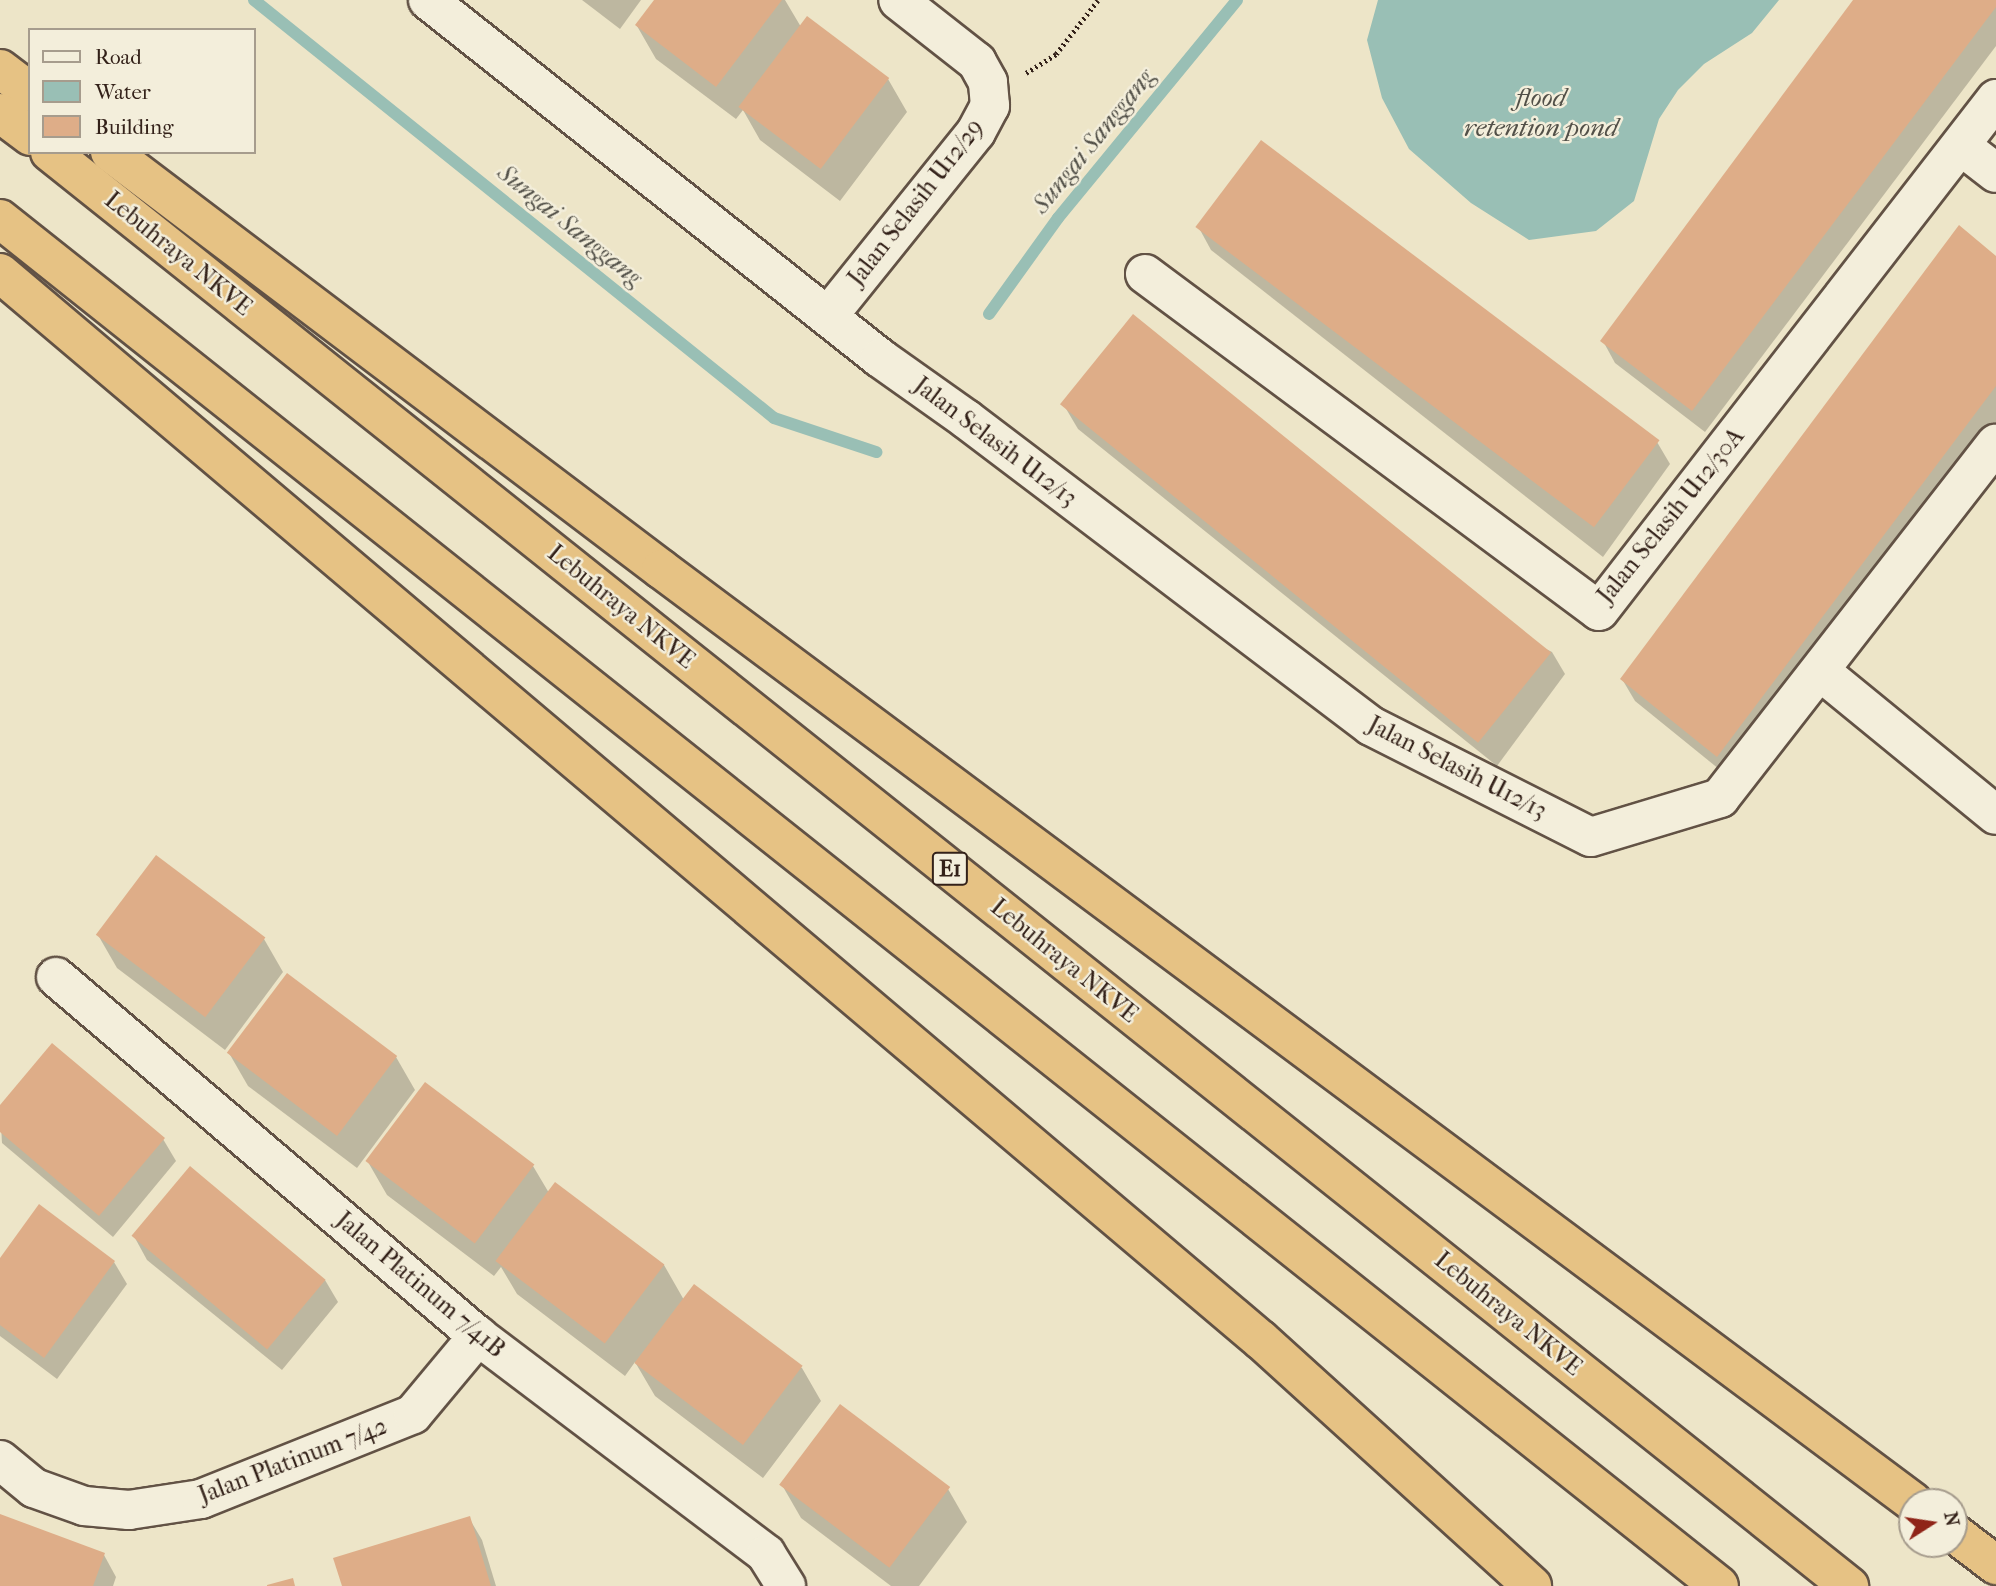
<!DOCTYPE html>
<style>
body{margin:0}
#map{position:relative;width:1996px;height:1586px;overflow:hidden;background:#ede5c8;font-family:"IM FELL French Canon",serif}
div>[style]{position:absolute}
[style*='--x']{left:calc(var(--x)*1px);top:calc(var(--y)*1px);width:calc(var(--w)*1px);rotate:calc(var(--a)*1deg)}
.water>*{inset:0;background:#99bfb5}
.shadow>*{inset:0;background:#0003}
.stream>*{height:12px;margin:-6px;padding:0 6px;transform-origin:6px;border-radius:6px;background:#99bfb5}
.building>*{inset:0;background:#dead88;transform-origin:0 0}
.path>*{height:4.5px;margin-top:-2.25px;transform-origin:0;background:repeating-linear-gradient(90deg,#332119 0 2px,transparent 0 5.5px)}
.roads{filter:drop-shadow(2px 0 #625245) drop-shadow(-2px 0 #625245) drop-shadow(0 2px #625245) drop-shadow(0 -2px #625245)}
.minor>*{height:38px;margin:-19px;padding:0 19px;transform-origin:19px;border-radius:19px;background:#f3eedb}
.highway>*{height:38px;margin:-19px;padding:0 19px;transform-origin:19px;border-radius:19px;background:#e6c284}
span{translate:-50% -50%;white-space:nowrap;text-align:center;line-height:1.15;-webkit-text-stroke:5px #f3eedb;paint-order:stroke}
.shield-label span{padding:2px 5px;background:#f3eedb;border:2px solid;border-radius:5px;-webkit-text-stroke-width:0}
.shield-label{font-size:23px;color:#332119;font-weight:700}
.street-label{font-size:24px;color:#332119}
.water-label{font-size:26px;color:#525048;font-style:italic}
.legend{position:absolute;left:28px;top:28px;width:228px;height:126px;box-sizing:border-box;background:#f3eedb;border:2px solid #a69c8d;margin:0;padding:9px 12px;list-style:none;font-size:21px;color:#332119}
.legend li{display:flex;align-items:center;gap:14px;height:35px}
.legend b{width:35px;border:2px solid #a69c8d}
.north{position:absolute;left:1898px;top:1488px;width:70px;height:70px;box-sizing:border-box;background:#f3eedb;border:2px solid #a69c8d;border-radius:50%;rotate:78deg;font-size:19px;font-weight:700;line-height:28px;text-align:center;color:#332119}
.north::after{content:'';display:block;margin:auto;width:24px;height:32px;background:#8f2418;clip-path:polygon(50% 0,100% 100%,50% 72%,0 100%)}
</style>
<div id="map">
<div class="water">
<i style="clip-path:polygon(1378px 0,1779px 0,1752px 33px,1704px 64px,1678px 90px,1659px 119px,1634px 201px,1596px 231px,1529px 240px,1471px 203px,1409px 149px,1382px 98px,1367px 40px)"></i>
</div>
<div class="shadow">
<i style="clip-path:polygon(582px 0,641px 0,620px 29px)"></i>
<i style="clip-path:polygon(656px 0,785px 0,801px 27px,888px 79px,907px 112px,840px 201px,760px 140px,743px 110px,736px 119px,656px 59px,637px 26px)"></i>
<i style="clip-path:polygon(1855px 0,1996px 0,1996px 46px,1705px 432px,1615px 363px,1603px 341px)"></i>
<i style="clip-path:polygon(1199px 228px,1657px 442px,1670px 464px,1603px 557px,1211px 250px)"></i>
<i style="clip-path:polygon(1996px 258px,1996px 425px,1730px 778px,1635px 701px,1622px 679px)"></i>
<i style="clip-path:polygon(1065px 407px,1552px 652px,1565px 674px,1497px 766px,1078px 429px)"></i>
<i style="clip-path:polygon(98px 935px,264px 939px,283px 972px,225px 1050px,117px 968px)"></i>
<i style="clip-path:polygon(229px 1053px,396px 1057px,415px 1090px,357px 1168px,248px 1086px)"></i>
<i style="clip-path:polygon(0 1108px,163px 1139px,176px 1161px,113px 1237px,2px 1143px)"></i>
<i style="clip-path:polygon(368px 1162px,533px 1166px,549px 1193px,556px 1184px,664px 1265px,684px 1300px,802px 1368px,821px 1401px,763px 1478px,655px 1396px,635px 1362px,625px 1376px,517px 1294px,501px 1267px,494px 1276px,387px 1195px)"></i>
<i style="clip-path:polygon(135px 1238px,325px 1280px,338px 1302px,282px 1370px,147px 1260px)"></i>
<i style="clip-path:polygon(0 1261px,114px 1262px,127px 1284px,57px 1379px,0 1336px)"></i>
<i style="clip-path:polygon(782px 1485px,948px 1489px,967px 1522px,919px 1586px,891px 1586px,801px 1518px)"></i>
<i style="clip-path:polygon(0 1516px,104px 1555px,116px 1577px,113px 1586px,0 1586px)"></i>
<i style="clip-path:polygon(469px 1518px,482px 1540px,496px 1586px,344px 1586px)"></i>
</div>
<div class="stream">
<i style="--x:254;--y:0;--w:667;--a:38.79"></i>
<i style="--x:774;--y:418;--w:108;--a:18.4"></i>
<i style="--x:989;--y:314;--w:118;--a:-54.3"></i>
<i style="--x:1058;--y:218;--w:282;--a:-50.6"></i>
</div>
<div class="building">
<i style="clip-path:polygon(654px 0,782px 0,716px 87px,635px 25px)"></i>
<i style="clip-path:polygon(1853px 0,1996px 0,1996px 7px,1692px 411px,1600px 341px)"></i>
<i style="left:807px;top:16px;width:103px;height:114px;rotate:37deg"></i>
<i style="left:1261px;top:140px;width:499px;height:109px;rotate:37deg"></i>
<i style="clip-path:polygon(1959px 225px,1996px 256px,1996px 386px,1717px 757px,1620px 679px)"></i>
<i style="left:1133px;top:314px;width:538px;height:116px;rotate:39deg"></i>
<i style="left:156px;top:855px;width:137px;height:100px;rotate:37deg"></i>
<i style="left:287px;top:973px;width:138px;height:100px;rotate:37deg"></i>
<i style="clip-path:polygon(52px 1043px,165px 1138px,99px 1216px,0 1132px,0 1105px)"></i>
<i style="left:425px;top:1082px;width:137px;height:99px;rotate:37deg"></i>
<i style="left:190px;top:1166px;width:177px;height:91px;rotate:40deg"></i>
<i style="left:555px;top:1182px;width:137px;height:99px;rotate:37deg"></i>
<i style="clip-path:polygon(39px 1204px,115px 1261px,44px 1358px,0 1325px,0 1258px)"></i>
<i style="left:694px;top:1284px;width:136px;height:99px;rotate:37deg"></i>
<i style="left:840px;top:1404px;width:138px;height:101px;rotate:37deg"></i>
<i style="clip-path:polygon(0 1514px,105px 1553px,93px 1586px,0 1586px)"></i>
<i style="clip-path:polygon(470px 1516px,491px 1586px,342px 1586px,333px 1558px)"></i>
<i style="clip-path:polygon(293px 1578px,295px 1586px,267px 1586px,267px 1585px)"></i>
</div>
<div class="path">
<i style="--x:1026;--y:73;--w:36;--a:-32"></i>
<i style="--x:1056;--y:54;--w:68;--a:-52.1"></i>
</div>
<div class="roads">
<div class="minor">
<i style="--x:428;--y:0;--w:577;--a:38.38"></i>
<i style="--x:880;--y:358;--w:105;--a:35.3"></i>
<i style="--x:966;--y:419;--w:508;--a:37.16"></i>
<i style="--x:1371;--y:726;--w:246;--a:26.8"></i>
<i style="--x:1591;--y:837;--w:135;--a:-16.8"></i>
<i style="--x:1720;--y:798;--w:449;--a:-52.1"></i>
<i style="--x:1961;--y:146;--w:44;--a:37.6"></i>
<i style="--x:1145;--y:274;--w:565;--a:36.59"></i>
<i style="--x:1599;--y:611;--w:648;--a:-52.21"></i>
<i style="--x:828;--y:316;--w:236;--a:-51.2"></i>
<i style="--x:976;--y:132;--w:30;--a:-62"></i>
<i style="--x:990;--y:106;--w:24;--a:-95"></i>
<i style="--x:988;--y:82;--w:23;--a:-119"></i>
<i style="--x:977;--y:62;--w:100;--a:-141.9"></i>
<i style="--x:1820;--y:671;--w:227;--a:39.3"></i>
<i style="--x:56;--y:977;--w:554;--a:40.39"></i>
<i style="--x:478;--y:1336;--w:361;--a:37.1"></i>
<i style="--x:766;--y:1554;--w:38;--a:58"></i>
<i style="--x:0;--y:1460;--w:44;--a:39.5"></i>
<i style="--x:34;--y:1488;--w:53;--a:19.8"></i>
<i style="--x:84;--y:1506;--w:45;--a:5.1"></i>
<i style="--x:129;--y:1510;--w:73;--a:-8.7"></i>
<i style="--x:201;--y:1499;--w:228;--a:-21.8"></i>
<i style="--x:413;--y:1414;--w:102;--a:-50.2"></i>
</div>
<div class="highway">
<i style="--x:0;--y:69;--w:38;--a:37"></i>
<i style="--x:0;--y:113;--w:38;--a:37"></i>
<i style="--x:50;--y:152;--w:2301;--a:38.56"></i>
<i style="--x:110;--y:152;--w:691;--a:37.12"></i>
<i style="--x:661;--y:569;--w:1561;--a:36.69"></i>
<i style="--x:0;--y:219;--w:2196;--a:38.49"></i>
<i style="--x:0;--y:273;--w:1652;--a:40.24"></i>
<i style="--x:1261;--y:1340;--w:366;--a:42.2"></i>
<i style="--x:1954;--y:1533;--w:53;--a:37.3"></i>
</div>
</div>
<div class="shield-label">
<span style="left:950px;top:869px">E1</span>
</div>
<div class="street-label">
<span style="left:916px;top:203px;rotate:-52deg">Jalan Selasih U12/29</span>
<span style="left:178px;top:254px;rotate:39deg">Lebuhraya NKVE</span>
<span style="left:995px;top:442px;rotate:37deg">Jalan Selasih U12/13</span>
<span style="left:1671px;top:516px;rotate:-51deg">Jalan Selasih U12/30A</span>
<span style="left:621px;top:607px;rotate:39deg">Lebuhraya NKVE</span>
<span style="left:1457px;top:768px;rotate:27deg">Jalan Selasih U12/13</span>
<span style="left:1064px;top:961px;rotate:39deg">Lebuhraya NKVE</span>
<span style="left:420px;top:1285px;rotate:40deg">Jalan Platinum 7/41B</span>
<span style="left:1508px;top:1314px;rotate:39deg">Lebuhraya NKVE</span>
<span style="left:293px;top:1461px;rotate:-21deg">Jalan Platinum 7/42</span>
</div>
<div class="water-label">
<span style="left:1541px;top:113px">flood<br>retention pond</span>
<span style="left:1093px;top:141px;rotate:-51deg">Sungai Sanggang</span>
<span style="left:570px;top:225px;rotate:39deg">Sungai Sanggang</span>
</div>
<ul class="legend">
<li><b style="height:9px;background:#f3eedb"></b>Road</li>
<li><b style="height:19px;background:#99bfb5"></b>Water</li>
<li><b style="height:19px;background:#dead88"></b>Building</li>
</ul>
<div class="north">N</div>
</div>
